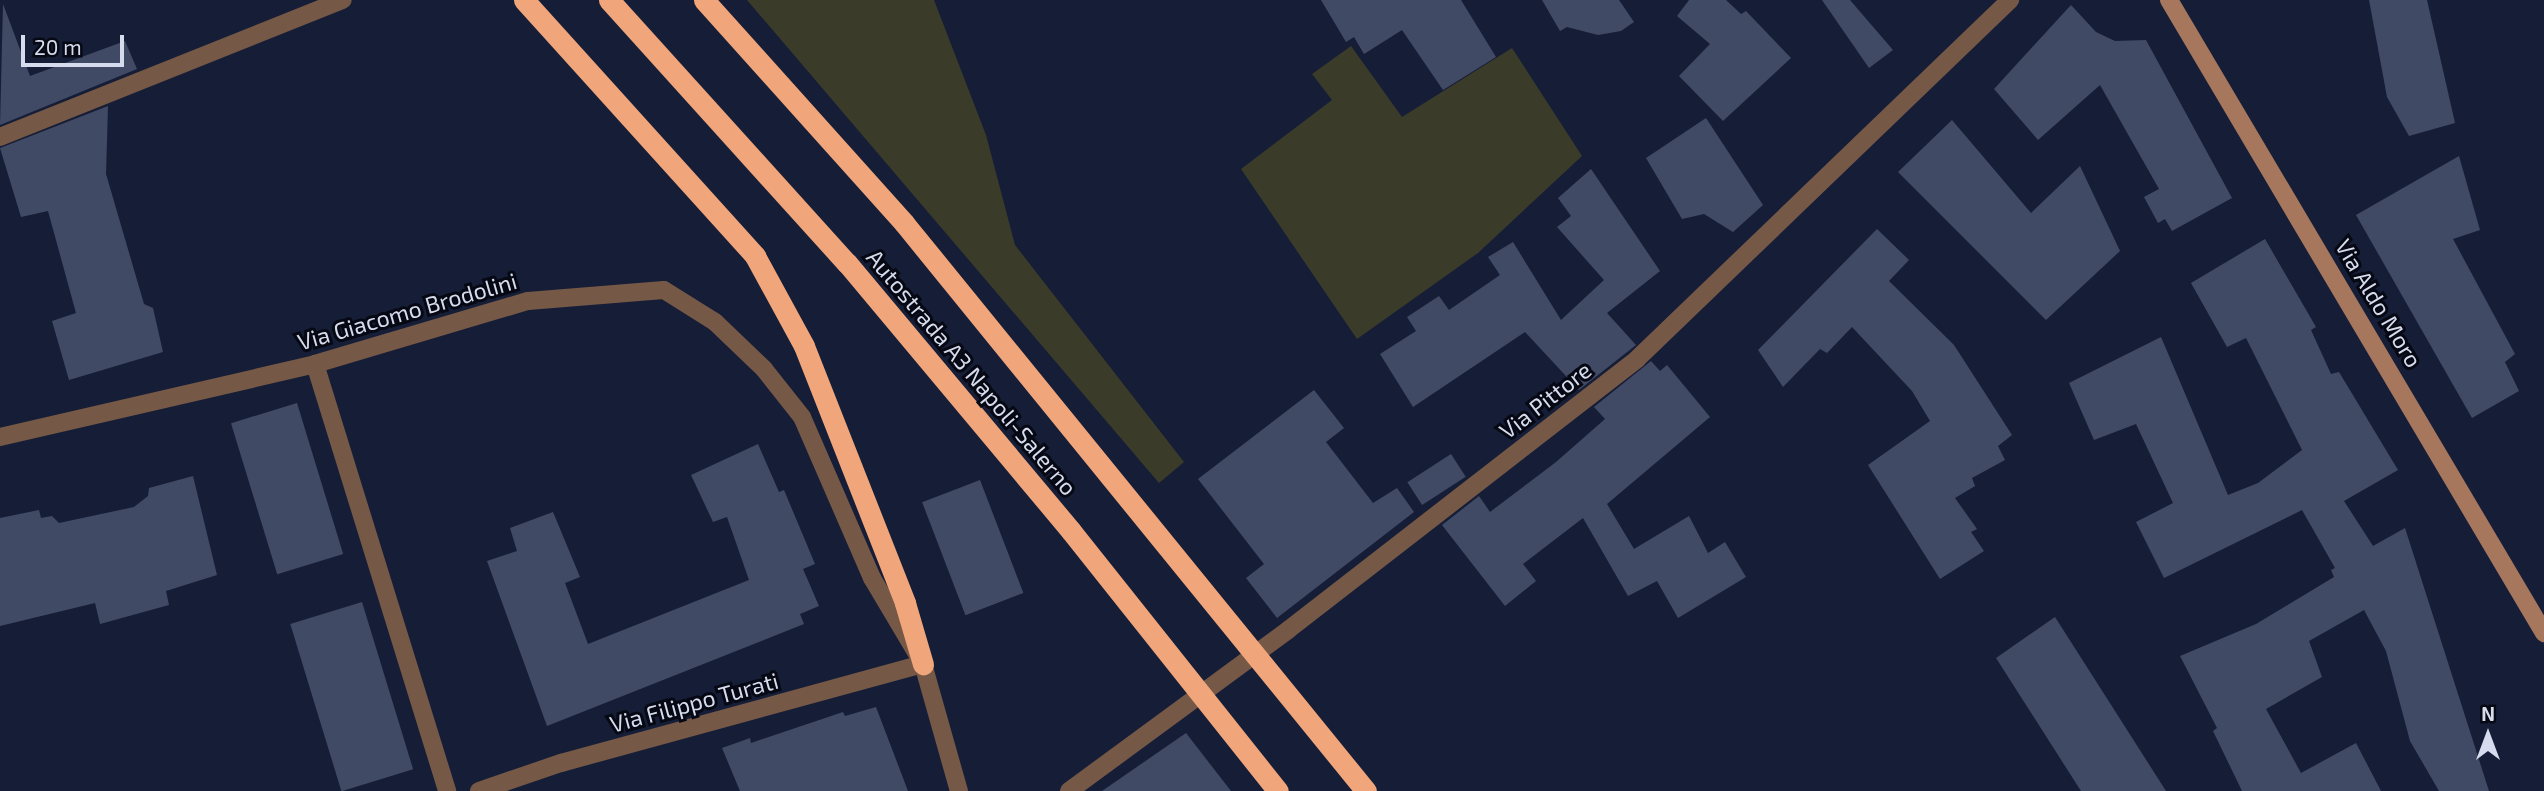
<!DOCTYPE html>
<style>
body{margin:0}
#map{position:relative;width:2544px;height:791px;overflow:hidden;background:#161e37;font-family:"Exo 2",sans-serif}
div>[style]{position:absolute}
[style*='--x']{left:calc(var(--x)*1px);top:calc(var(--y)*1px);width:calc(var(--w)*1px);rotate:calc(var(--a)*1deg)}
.green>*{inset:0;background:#3a3b29}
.building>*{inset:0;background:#414a64;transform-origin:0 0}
.street>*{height:18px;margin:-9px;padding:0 9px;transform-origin:9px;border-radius:9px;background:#765847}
.secondary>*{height:18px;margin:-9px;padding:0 9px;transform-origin:9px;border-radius:9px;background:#a7775d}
.highway>*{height:21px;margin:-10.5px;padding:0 10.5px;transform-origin:10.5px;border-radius:10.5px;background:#f0a57b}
span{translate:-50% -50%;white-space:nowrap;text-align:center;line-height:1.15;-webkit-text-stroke:6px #060913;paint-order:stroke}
.street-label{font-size:23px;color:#d6dced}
.north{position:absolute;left:2453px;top:700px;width:70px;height:70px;-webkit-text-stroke:5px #060913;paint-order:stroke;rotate:0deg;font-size:19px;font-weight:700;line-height:28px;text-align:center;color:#d6dced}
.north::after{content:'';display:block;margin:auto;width:24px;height:32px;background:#d6dced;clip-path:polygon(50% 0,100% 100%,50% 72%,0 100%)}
.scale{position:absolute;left:21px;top:35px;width:103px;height:32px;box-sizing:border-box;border:4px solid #d6dced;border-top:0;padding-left:9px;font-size:21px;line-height:24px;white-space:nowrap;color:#d6dced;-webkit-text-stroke:5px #060913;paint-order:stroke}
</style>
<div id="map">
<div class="green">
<i style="clip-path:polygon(747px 0,934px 0,986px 135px,1015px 245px,1184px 462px,1159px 483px)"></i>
<i style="clip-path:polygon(1351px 46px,1402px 117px,1512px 48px,1582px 156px,1478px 253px,1357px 339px,1241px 169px,1332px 100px,1312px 74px)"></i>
</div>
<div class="building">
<i style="clip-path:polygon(1321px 0,1461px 0,1496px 57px,1443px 90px,1402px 30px,1364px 54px,1354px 37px,1346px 42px)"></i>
<i style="clip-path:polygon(1542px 0,1619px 0,1634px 22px,1621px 31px,1598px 35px,1567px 27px,1560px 31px)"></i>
<i style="clip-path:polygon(1689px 0,1726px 0,1741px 14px,1746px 11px,1791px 58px,1723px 121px,1679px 76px,1710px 44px,1677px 16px)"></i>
<i style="clip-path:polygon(1822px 0,1850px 0,1893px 50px,1869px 68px)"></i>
<i style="clip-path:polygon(2369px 0,2427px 0,2455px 123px,2409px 136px,2387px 97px)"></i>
<i style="clip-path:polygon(3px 4px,30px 76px,125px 41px,137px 69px,0 125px)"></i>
<i style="clip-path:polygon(2071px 5px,2096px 32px,2115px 41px,2146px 40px,2232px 198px,2172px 231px,2165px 219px,2158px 223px,2144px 197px,2159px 189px,2100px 85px,2038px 140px,1994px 89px)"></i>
<i style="clip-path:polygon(108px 106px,106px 174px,144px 304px,153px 308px,163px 352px,69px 380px,52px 321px,76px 313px,48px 211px,21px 217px,0 148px)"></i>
<i style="clip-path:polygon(1706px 118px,1763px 205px,1733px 232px,1704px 214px,1682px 219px,1646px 158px)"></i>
<i style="clip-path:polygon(1952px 120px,2031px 213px,2080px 166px,2120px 251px,2046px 320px,1898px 172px)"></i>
<i style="clip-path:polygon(2459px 156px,2480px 230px,2453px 239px,2515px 354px,2505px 362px,2519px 391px,2472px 418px,2356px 215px)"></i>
<i style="clip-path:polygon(1591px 169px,1660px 271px,1607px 313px,1636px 345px,1579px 390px,1525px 332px,1413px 407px,1380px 354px,1416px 331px,1407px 317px,1439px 296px,1449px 310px,1500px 275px,1488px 257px,1513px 242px,1561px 320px,1604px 280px,1557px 227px,1571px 216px,1558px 198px)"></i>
<i style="clip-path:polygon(1877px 229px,1909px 260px,1889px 281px,1954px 345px,2012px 435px,1998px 446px,2005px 460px,1972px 478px,1975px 486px,1955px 498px,1977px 529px,1971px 532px,1984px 551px,1940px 579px,1868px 465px,1930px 421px,1912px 391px,1852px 327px,1827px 353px,1820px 349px,1783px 387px,1758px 350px)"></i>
<i style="clip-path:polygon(2265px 239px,2316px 327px,2311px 330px,2331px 374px,2339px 372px,2398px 470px,2344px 501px,2373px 546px,2405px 528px,2489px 791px,2439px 791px,2410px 741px,2386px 651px,2364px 610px,2309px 641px,2322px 677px,2266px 709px,2301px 773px,2356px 743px,2381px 791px,2242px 791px,2213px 731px,2217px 728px,2180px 656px,2256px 624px,2334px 577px,2331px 570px,2335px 568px,2302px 510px,2164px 578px,2136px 522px,2173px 503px,2136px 424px,2094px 440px,2069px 383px,2161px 337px,2228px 495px,2258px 483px,2302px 450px,2246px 338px,2227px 347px,2191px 283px)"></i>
<i style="clip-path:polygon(1651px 361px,1660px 371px,1667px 365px,1710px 417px,1607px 504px,1634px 549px,1689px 516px,1708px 553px,1725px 542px,1746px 577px,1678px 618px,1657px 581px,1628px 596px,1583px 518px,1523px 564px,1536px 581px,1505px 606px,1442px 525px,1479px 496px,1490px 512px,1556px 462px,1605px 419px,1594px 407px)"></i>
<i style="clip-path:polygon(1314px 390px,1344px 428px,1326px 442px,1373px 503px,1397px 488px,1414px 512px,1277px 618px,1246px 578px,1264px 564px,1198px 479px)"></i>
<i style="left:297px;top:403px;width:158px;height:69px;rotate:73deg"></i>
<i style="clip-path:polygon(758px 444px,779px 492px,784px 490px,815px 564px,803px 569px,819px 606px,800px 614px,804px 624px,547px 726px,487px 561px,517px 551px,510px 528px,553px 512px,580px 577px,565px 583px,588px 644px,749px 580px,727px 517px,713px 522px,691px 475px)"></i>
<i style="left:1451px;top:454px;width:27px;height:52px;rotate:57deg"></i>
<i style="clip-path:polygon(193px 476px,217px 575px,166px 591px,169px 605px,100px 624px,95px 603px,0 626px,0 518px,39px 510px,41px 518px,52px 516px,59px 523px,134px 507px,148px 496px,149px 488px)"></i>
<i style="left:980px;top:480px;width:121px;height:62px;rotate:69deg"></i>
<i style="left:362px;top:602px;width:175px;height:75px;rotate:73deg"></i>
<i style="clip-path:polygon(2055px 617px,2166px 791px,2081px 791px,1996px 658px)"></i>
<i style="clip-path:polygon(876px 707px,908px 791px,740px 791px,722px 748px,750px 738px,751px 743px,843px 712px,845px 716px)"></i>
<i style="clip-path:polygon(1186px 733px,1231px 791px,1102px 791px)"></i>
</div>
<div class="street">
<i style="--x:0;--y:137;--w:369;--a:-21.8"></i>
<i style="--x:315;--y:364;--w:447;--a:72.8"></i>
<i style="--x:0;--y:437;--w:323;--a:-13"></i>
<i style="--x:315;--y:364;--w:222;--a:-16.5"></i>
<i style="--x:528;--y:301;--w:136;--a:-4.6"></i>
<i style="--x:664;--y:290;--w:60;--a:32.1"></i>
<i style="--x:715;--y:322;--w:68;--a:43.8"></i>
<i style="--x:764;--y:369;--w:61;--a:51.6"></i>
<i style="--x:802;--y:417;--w:176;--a:66.5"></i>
<i style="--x:872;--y:578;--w:100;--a:59.3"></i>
<i style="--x:923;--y:664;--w:132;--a:74.2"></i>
<i style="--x:479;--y:791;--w:87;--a:-18.9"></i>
<i style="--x:561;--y:763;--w:375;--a:-15.3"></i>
<i style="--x:1069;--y:791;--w:272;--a:-36.3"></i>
<i style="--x:1288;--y:630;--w:442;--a:-37.8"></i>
<i style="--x:1637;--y:359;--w:518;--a:-43.9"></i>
</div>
<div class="secondary">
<i style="--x:2169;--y:0;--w:736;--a:59.36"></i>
</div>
<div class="highway">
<i style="--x:524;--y:0;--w:345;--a:47.9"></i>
<i style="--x:755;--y:256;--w:102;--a:61.4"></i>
<i style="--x:804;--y:346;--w:276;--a:68.5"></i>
<i style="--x:905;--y:603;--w:64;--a:73.6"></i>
<i style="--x:609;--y:0;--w:355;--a:47.9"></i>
<i style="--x:847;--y:263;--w:349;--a:50.1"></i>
<i style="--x:1071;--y:531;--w:332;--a:51.5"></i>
<i style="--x:704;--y:0;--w:300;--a:48.1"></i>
<i style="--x:904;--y:223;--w:732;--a:50.88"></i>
</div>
<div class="street-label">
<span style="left:2379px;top:303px;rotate:59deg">Via Aldo Moro</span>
<span style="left:407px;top:311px;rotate:-16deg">Via Giacomo Brodolini</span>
<span style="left:972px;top:372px;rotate:50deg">Autostrada A3 Napoli-Salerno</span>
<span style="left:1545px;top:400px;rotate:-38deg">Via Pittore</span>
<span style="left:694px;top:702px;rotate:-15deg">Via Filippo Turati</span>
</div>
<div class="north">N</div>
<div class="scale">20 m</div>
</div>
